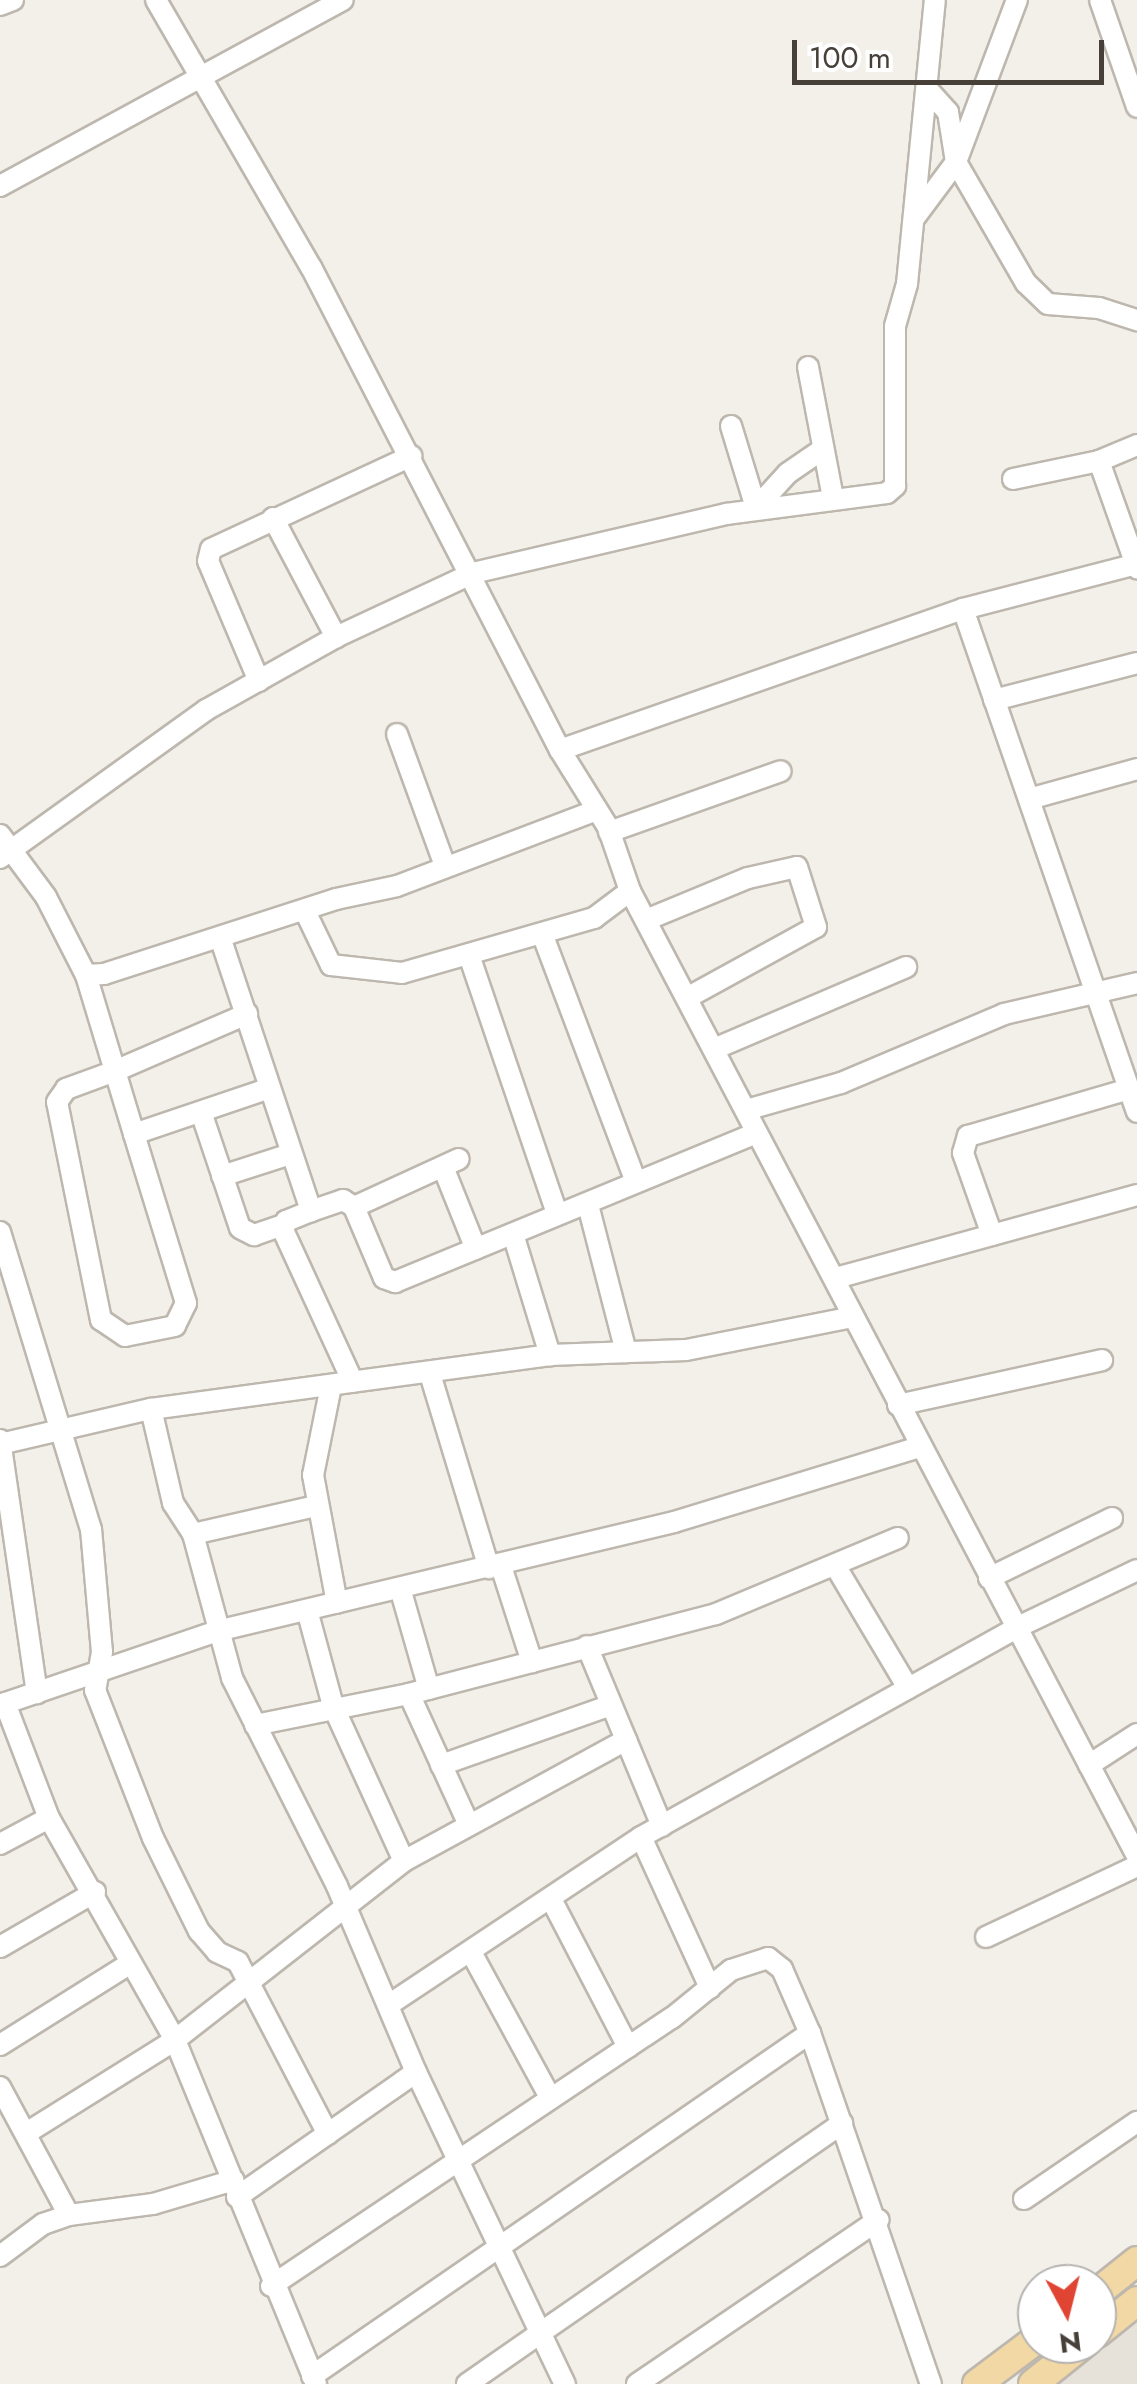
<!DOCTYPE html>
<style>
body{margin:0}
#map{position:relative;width:1137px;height:2384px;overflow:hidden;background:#f3f0ea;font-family:Jost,sans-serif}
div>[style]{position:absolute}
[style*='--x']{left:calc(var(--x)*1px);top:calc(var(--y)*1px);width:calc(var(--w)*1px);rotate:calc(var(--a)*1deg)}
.residential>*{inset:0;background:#e6e1d9}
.roads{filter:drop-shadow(2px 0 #bdb7ae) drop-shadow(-2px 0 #bdb7ae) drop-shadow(0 2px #bdb7ae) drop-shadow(0 -2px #bdb7ae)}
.minor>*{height:20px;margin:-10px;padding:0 10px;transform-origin:10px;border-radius:10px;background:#fff}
.major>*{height:28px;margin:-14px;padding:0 14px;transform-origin:14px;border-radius:14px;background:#f2d8a4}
span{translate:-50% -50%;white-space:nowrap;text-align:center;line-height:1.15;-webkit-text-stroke:10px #fff;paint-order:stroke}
.north{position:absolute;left:1017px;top:2264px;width:100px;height:100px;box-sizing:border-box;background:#fff;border:2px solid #b5b3b0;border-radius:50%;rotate:173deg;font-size:28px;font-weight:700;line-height:40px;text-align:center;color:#464039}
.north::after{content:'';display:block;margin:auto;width:35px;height:45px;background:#e04534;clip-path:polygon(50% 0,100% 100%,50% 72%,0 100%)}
.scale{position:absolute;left:792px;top:40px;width:312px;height:45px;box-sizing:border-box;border:5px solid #464039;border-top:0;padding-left:12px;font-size:30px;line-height:35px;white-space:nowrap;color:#464039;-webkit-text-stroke:8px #fff;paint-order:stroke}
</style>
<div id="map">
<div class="residential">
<i style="clip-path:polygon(1137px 2297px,1137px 2384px,1027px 2384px)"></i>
</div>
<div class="roads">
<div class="minor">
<i style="--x:156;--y:0;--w:309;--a:59.9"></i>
<i style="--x:311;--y:267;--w:543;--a:62.73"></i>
<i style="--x:560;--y:750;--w:91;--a:58.1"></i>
<i style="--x:608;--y:827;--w:68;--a:71"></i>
<i style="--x:630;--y:891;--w:1090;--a:62.28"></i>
<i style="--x:1100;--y:0;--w:113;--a:70.9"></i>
<i style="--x:0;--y:5;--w:14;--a:-21"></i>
<i style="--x:928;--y:90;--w:30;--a:48"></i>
<i style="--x:948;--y:112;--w:51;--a:80.9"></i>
<i style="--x:956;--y:162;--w:140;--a:60"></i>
<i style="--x:1026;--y:283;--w:30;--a:44"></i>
<i style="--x:1048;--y:304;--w:51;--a:4.5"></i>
<i style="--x:1099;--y:308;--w:40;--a:18"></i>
<i style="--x:0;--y:186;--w:390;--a:-28.5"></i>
<i style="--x:915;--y:217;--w:69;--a:-53.3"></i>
<i style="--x:956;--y:162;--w:173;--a:-69.4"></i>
<i style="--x:808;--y:367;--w:133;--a:79.2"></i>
<i style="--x:731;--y:426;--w:86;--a:73"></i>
<i style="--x:1099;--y:461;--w:114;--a:70.4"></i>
<i style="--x:1013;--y:479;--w:88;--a:-11.8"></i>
<i style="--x:1099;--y:461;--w:41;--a:-22.8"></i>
<i style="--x:756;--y:508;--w:47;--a:-47.6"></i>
<i style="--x:788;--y:473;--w:42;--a:-34.4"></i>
<i style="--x:273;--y:518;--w:135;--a:62.1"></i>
<i style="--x:963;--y:609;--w:532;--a:70.92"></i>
<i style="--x:259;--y:681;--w:130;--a:-113"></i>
<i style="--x:208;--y:561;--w:12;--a:-76"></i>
<i style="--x:211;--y:549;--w:221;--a:-24.9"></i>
<i style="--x:994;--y:700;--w:148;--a:-14.5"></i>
<i style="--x:397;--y:734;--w:140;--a:70"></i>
<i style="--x:560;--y:750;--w:427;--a:-19.3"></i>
<i style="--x:963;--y:609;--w:180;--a:-14.5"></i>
<i style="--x:1029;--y:799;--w:112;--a:-15.5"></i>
<i style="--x:609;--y:832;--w:182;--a:-19.5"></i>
<i style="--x:0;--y:835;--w:77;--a:53.4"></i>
<i style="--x:46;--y:897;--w:88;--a:62.9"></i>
<i style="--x:86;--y:975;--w:18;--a:-3"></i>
<i style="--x:104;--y:974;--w:244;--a:-17.9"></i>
<i style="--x:336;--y:899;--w:62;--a:-12"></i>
<i style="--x:397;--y:886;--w:214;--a:-20.8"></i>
<i style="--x:0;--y:858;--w:254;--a:-35.7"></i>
<i style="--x:206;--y:710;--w:149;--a:-29.3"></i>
<i style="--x:336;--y:637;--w:151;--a:-25"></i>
<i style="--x:473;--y:573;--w:260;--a:-13.1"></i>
<i style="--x:726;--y:514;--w:162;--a:-7.4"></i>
<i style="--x:887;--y:493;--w:11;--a:-41"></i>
<i style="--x:895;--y:486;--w:160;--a:-90"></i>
<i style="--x:895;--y:326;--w:44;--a:-74.1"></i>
<i style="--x:907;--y:284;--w:285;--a:-84.4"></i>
<i style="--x:305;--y:911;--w:60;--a:64.3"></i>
<i style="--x:331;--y:965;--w:71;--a:6.4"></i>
<i style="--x:402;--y:973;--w:200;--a:-16"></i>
<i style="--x:594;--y:918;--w:45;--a:-36.9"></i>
<i style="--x:646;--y:920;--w:110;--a:-22.4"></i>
<i style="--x:748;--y:878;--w:50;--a:-12.7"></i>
<i style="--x:797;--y:867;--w:63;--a:72.4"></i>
<i style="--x:816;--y:927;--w:147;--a:151.2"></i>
<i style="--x:543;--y:936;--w:263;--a:69.3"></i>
<i style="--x:221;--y:940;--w:286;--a:71.6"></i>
<i style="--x:311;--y:1211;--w:27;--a:158"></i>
<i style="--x:286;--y:1221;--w:9;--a:108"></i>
<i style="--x:283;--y:1230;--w:167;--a:65.3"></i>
<i style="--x:470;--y:958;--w:270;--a:71.2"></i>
<i style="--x:86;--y:975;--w:100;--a:73.2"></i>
<i style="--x:115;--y:1071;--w:66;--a:73.2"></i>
<i style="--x:134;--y:1134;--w:177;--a:72.9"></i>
<i style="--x:186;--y:1303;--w:25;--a:116"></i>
<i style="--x:175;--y:1326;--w:51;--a:168.7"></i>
<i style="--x:125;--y:1336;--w:29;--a:-146"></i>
<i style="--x:101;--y:1320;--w:222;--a:-101.4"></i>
<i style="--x:57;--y:1102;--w:16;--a:-55"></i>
<i style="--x:66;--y:1089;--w:52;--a:-20.2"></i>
<i style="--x:115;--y:1071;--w:144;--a:-23.4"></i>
<i style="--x:714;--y:1049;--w:209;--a:-23.1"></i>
<i style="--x:746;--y:1110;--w:99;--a:-15.9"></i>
<i style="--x:841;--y:1083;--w:177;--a:-22.9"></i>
<i style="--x:1004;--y:1014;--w:137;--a:-13.1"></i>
<i style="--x:201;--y:1112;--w:122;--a:71.4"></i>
<i style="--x:240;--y:1228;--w:16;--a:27"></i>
<i style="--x:254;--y:1235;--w:31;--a:-19"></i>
<i style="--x:134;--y:1134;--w:140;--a:-18.7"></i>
<i style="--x:443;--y:1167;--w:88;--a:68.1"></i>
<i style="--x:222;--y:1176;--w:71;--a:-17.9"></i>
<i style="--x:588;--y:1205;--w:152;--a:75.5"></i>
<i style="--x:354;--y:1207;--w:115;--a:-24.6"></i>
<i style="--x:311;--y:1211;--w:34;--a:-19"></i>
<i style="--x:343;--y:1200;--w:13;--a:32"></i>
<i style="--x:354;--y:1207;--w:77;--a:67.1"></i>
<i style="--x:384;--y:1278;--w:12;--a:20"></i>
<i style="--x:395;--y:1282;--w:391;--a:-22.4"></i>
<i style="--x:0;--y:1232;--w:311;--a:73"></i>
<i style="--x:91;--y:1529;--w:123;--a:84.9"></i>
<i style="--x:102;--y:1652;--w:39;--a:100"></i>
<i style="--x:95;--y:1690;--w:159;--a:68.6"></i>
<i style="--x:153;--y:1838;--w:104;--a:63.7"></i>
<i style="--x:199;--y:1931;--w:28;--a:49"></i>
<i style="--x:217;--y:1952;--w:23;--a:25"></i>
<i style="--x:238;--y:1962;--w:194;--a:62.4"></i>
<i style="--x:513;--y:1234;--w:127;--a:73"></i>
<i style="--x:992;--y:1235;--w:87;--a:-109.5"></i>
<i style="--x:963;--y:1153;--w:18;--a:-74"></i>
<i style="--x:968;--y:1136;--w:168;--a:-16.3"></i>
<i style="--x:836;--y:1278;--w:312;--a:-15.4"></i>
<i style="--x:430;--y:1374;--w:203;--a:73.1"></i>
<i style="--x:331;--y:1386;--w:91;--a:101.4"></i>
<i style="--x:313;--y:1475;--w:130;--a:79.4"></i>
<i style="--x:898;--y:1405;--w:209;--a:-12.4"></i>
<i style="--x:151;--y:1409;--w:97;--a:76.8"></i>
<i style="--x:173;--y:1503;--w:37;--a:57"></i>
<i style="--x:193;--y:1534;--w:149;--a:74.8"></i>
<i style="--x:232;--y:1678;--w:233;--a:63.2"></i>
<i style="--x:337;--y:1886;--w:202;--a:67"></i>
<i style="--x:416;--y:2072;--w:346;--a:64.5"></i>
<i style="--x:0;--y:1440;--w:256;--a:81.7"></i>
<i style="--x:0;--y:1444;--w:155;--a:-13.1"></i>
<i style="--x:151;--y:1409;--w:403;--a:-7.7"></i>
<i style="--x:550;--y:1355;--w:136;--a:-2.1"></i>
<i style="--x:686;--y:1350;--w:169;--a:-11.2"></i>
<i style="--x:193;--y:1534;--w:126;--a:-12.8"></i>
<i style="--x:501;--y:1566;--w:101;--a:72.1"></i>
<i style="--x:836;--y:1567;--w:141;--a:59.2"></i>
<i style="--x:989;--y:1578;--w:137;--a:-26"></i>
<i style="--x:400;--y:1588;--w:105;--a:74"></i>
<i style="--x:307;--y:1610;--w:99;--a:74.8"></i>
<i style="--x:333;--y:1706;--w:170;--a:65.4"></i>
<i style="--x:587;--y:1646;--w:195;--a:67.4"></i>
<i style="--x:409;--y:1694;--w:144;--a:65.4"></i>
<i style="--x:5;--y:1703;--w:123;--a:69.1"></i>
<i style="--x:49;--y:1818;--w:255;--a:60.4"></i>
<i style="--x:175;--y:2040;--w:372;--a:67.7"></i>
<i style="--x:0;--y:1705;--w:229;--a:-18.8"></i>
<i style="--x:217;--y:1631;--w:470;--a:-13.4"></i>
<i style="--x:674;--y:1522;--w:257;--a:-17"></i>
<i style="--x:255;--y:1725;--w:157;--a:-11.4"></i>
<i style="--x:409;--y:1694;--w:317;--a:-14.6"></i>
<i style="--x:716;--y:1614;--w:197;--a:-22.7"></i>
<i style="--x:441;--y:1765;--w:180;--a:-19.4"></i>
<i style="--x:1089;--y:1765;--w:57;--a:-32.9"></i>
<i style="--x:641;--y:1837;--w:166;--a:65.4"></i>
<i style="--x:0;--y:1844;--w:55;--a:-28"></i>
<i style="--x:551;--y:1899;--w:167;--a:62.5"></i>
<i style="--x:986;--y:1937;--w:167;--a:-25.2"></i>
<i style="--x:0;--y:1947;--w:110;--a:-30.1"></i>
<i style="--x:472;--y:1954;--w:163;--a:61.4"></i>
<i style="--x:390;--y:2004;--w:301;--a:-33.6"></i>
<i style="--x:641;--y:1837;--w:429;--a:-29.1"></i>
<i style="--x:1016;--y:1628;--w:134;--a:-25.6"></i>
<i style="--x:0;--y:2045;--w:152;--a:-32.1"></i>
<i style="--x:0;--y:2087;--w:145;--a:61.7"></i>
<i style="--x:28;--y:2132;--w:173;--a:-32"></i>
<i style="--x:175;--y:2040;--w:291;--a:-38"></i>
<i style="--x:404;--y:1861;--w:253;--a:-28.6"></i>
<i style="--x:237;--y:2197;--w:218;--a:-34.9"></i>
<i style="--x:1024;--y:2199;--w:137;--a:-34.3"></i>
<i style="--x:0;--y:2256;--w:54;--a:-36.7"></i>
<i style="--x:43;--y:2224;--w:28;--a:-19"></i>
<i style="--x:69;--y:2215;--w:85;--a:-7.5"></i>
<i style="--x:153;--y:2204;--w:84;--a:-16.5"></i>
<i style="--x:271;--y:2286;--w:482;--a:-33.8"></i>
<i style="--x:672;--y:2018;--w:76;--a:-39.1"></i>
<i style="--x:731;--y:1970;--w:39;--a:-18"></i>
<i style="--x:768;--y:1958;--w:18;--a:38"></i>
<i style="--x:782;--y:1969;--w:70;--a:66.4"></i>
<i style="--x:810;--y:2033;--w:371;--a:71"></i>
<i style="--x:312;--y:2376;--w:605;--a:-34.56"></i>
<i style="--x:467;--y:2384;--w:457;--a:-34.8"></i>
<i style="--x:637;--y:2384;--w:292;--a:-34.2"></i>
</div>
<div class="major">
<i style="--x:1097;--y:2293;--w:51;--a:-38.7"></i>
<i style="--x:1097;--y:2333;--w:51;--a:-38.7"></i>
<i style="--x:977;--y:2384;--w:75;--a:-36.9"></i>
<i style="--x:1033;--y:2384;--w:64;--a:-38.7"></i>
</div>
</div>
<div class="north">N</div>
<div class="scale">100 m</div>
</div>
